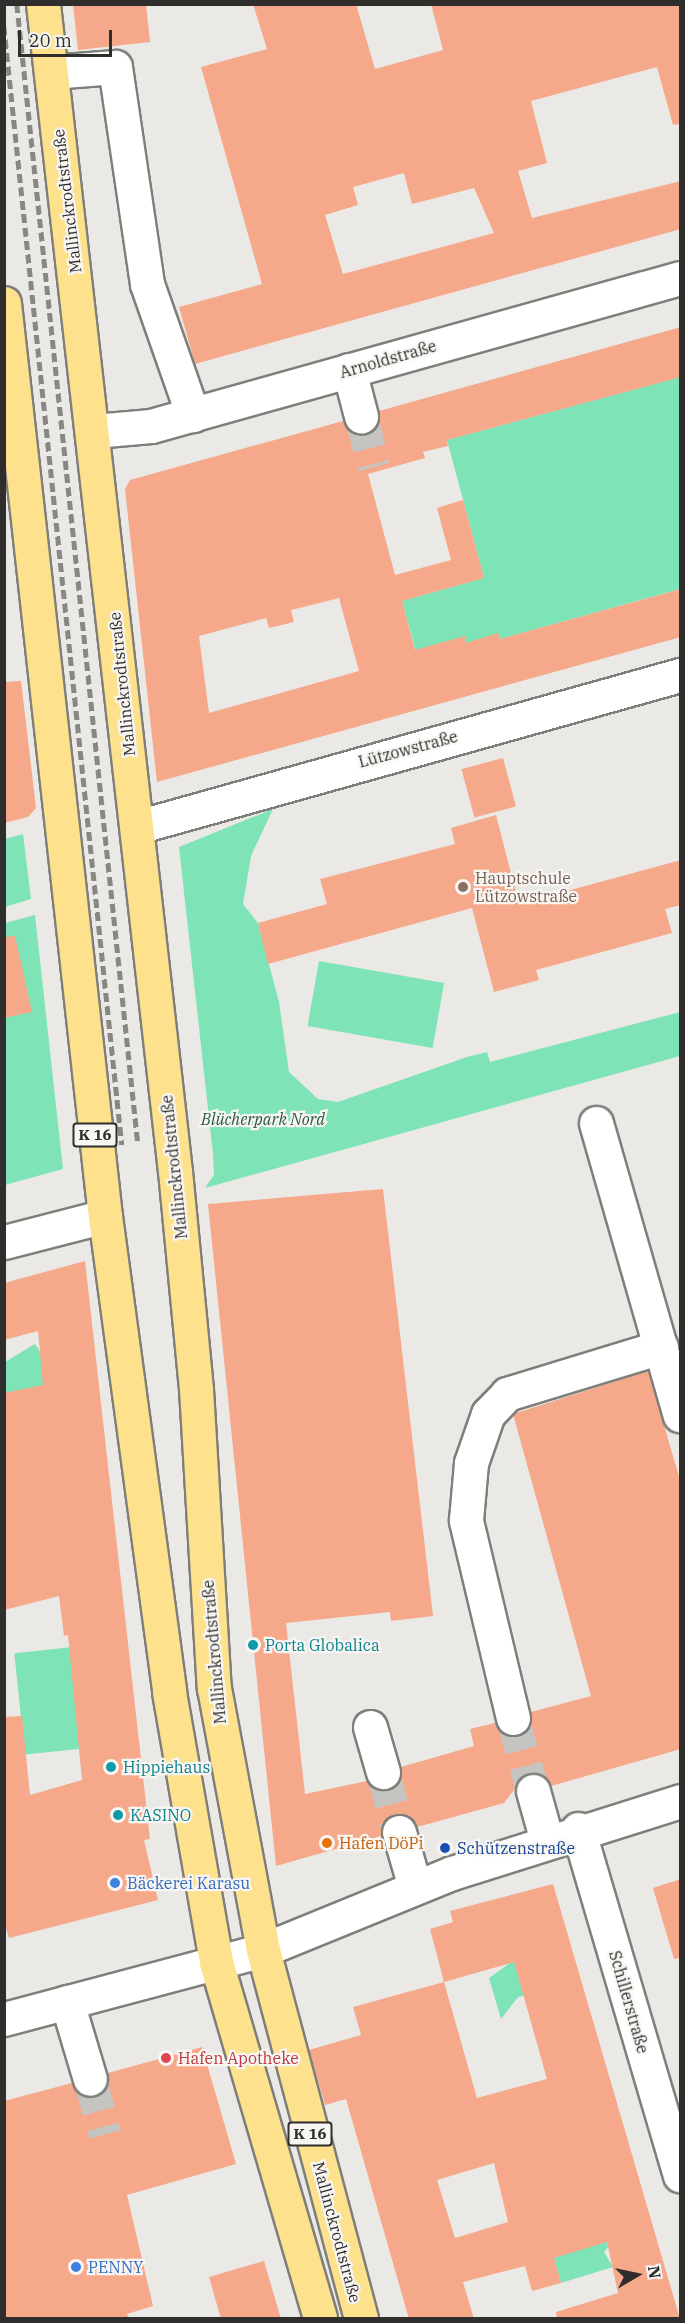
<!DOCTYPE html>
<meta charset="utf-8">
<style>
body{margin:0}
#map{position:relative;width:685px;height:2323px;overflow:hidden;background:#eae9e5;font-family:"IBM Plex Serif",serif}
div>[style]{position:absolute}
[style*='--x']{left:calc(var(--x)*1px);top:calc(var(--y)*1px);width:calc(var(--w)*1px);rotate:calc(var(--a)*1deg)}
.green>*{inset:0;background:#7fe3b8;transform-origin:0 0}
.building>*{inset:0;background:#f6a88b;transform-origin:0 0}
.minor-tunnel>*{height:33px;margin-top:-16.5px;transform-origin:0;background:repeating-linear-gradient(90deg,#c5c4c0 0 33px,transparent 0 49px)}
.roads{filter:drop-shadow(2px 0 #7e7e7a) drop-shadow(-2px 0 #7e7e7a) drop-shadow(0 2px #7e7e7a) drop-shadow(0 -2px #7e7e7a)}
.minor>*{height:33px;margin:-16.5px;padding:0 16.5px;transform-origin:16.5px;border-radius:16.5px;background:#fff}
.major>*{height:33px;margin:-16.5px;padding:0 16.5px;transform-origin:16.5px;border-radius:16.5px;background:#fde18c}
.rail>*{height:4.5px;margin-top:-2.25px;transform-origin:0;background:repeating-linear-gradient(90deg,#888784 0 9px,transparent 0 13.5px)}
.dots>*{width:16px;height:16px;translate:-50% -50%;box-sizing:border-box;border:3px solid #f7f6f2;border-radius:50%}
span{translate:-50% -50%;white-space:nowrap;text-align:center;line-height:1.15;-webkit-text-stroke:4.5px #f7f6f2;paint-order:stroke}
.shield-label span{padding:2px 4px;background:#f7f6f2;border:2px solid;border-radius:4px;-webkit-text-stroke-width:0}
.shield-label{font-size:15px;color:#2f2e2d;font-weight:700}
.street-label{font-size:16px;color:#2f2e2d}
.education-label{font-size:16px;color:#785e54}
.left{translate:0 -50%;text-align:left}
.park-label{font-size:16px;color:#295945;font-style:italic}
.culture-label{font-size:16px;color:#0d838f}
.food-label{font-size:16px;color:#c56008}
.transit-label{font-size:16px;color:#164399}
.shop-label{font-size:16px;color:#366cbe}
.health-label{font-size:16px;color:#be3a42}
.frame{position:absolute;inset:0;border:6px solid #2f2e2d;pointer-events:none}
.north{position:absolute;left:607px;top:2245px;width:60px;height:60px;-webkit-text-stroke:4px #f7f6f2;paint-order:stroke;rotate:81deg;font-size:16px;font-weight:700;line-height:24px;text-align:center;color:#2f2e2d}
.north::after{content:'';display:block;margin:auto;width:21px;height:27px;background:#2f2e2d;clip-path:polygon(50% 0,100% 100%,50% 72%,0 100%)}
.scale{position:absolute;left:18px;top:30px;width:94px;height:27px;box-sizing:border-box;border:3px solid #2f2e2d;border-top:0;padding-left:8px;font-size:18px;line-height:21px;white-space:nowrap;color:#2f2e2d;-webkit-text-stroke:4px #f7f6f2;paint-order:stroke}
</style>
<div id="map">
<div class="green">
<i style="clip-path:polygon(680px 377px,680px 589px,500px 639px,498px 634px,466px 643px,465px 637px,417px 656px,402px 601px,484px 578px,447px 440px)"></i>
<i style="clip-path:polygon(273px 809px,251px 856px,243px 904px,258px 923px,279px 1002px,289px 1072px,318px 1099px,338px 1102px,467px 1057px,487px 1052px,490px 1062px,680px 1012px,680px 1056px,205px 1188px,214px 1175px,213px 1154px,179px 847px)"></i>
<i style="clip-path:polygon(23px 834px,31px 899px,5px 907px,5px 839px)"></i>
<i style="clip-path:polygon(35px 915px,63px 1169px,5px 1185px,5px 923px)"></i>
<i style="left:319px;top:961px;width:127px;height:66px;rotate:10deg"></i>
<i style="clip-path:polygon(35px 1344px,41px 1353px,44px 1386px,5px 1393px,5px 1362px)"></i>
<i style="left:73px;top:1647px;width:102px;height:59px;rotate:84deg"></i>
<i style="clip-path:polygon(521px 1955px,531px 1994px,518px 1997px,501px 2019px,489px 1978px)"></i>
<i style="clip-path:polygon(601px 2225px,608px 2247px,604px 2252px,613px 2267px,561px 2283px,554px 2258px)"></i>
</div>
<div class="building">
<i style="clip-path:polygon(73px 4px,146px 4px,150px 42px,78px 50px)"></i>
<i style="clip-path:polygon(evenodd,253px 4px,356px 4px,375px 69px,443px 50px,431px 4px,681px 4px,681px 124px,673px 125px,657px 67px,531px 101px,547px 163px,518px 171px,532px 218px,681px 181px,681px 229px,195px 364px,179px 307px,262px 284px,201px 67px,267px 49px,253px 4px,404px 173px,412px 204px,474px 188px,494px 233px,343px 274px,325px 215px,358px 205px,353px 187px,404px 173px)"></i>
<i style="clip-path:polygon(evenodd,681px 327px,681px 377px,447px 440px,448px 446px,423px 452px,425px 458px,368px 474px,395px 575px,451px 560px,437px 508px,463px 500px,484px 578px,402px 601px,415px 650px,465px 636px,466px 643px,498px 633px,500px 639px,681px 589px,681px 637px,157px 782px,125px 489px,130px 480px,343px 421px,355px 434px,366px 434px,379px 422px,379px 411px,681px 327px,339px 598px,359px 671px,209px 713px,199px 636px,266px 618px,269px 628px,294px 622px,291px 610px,339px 598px)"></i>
<i style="clip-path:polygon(21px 681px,36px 808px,28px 817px,4px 823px,4px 682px)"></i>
<i style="left:503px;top:758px;width:50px;height:43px;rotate:75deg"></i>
<i style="clip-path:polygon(496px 815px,519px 904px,681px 860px,681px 905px,665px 909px,672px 933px,536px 970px,539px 980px,494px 992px,472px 908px,268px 964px,258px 923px,327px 904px,320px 879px,455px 844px,451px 828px)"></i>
<i style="clip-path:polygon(15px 936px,32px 1012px,4px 1018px,4px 937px)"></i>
<i style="clip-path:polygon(383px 1189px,433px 1616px,391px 1621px,390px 1612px,286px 1623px,305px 1794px,367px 1781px,389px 1790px,401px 1777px,401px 1767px,474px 1746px,470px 1729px,495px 1723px,507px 1736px,518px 1736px,531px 1724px,531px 1712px,591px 1696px,513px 1414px,648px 1371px,681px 1483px,681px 1749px,551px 1786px,538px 1773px,527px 1773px,504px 1803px,417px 1827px,411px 1818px,394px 1814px,385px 1820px,381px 1836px,276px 1866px,208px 1204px)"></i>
<i style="clip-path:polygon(85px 1261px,150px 1839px,144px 1840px,158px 1900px,9px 1938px,4px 1922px,4px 1717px,22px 1716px,30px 1795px,82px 1780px,68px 1635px,64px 1636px,59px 1596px,4px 1610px,4px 1393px,43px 1385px,38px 1331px,4px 1340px,4px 1283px)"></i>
<i style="clip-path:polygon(681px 1879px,681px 1958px,674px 1959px,653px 1888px)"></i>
<i style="clip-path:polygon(evenodd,553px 1884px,680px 2319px,557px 2319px,556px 2312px,618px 2293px,607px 2242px,554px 2258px,561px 2283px,532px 2291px,525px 2266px,463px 2282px,474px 2319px,409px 2319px,346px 2099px,325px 2105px,309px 2050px,361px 2035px,353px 2007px,444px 1982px,430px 1929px,453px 1922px,450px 1911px,553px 1884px,514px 1962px,547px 2079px,477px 2098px,444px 1982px,514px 1962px,553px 1884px,494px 2163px,508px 2222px,455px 2238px,437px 2180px,494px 2163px)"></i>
<i style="clip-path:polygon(202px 2047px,236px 2164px,127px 2195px,153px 2306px,127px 2314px,129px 2319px,4px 2319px,4px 2101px,72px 2083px,78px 2093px,95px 2097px,108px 2084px,108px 2073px)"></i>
<i style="clip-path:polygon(264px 2261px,281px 2319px,221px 2319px,209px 2277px)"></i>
</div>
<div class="minor-tunnel">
<i style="--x:361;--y:416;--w:52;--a:75.4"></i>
<i style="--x:513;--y:1718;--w:76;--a:74.7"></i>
<i style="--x:383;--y:1772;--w:62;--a:75.1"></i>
<i style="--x:90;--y:2079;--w:57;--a:74.7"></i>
</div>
<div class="roads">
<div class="minor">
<i style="--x:51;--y:72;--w:64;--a:-4.5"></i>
<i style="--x:115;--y:67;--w:219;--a:81.6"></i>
<i style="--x:147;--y:284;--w:139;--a:70.7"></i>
<i style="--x:349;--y:370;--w:48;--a:75.4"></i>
<i style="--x:94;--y:431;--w:57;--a:-5"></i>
<i style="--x:151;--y:426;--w:549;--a:-15.63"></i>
<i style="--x:137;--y:827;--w:564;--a:-15.64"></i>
<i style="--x:596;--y:1123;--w:304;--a:74"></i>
<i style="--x:4;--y:1242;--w:104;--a:-14.4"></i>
<i style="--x:513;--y:1718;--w:204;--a:-103.4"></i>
<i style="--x:466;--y:1520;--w:57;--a:-85"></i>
<i style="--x:471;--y:1463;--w:52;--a:-70.9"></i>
<i style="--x:488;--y:1414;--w:28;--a:-46"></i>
<i style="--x:507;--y:1394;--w:161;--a:-17"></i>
<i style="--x:370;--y:1727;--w:47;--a:73.9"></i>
<i style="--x:533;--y:1791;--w:52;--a:74.4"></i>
<i style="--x:578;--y:1829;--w:361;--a:73.6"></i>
<i style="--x:399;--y:1832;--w:57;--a:73.8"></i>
<i style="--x:67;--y:2002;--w:80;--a:73.4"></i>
<i style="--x:4;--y:2019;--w:268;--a:-14.9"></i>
<i style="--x:263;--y:1950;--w:204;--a:-22.2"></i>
<i style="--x:452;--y:1873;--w:239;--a:-17.5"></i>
</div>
<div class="major">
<i style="--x:43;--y:4;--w:1174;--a:83.55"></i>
<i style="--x:175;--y:1171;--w:219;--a:84.5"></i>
<i style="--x:196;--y:1389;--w:300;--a:86.6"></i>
<i style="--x:214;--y:1688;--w:267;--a:79.4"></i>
<i style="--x:263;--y:1950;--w:381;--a:75.1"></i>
<i style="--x:4;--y:303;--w:919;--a:83.69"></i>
<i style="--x:105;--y:1216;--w:480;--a:82.3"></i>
<i style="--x:169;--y:1692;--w:274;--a:80.1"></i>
<i style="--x:216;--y:1962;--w:371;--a:73.7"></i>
</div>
</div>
<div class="rail">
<i style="--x:17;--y:4;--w:1145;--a:83.94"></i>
<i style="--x:4;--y:26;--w:1125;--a:83.98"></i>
</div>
<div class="dots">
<i style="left:463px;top:887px;background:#8d6e63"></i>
<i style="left:253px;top:1645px;background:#0f9aa8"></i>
<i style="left:111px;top:1767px;background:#0f9aa8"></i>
<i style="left:118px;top:1815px;background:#0f9aa8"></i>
<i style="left:327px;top:1843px;background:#e8710a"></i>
<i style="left:445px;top:1848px;background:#1a4fb4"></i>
<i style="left:115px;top:1883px;background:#3f7fe0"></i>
<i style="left:166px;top:2058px;background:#e0444e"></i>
<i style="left:76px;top:2267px;background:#3f7fe0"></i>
</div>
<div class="shield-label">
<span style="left:95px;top:1135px">K 16</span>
<span style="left:310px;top:2134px">K 16</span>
</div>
<div class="street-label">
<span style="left:67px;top:201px;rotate:-97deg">Mallinckrodtstraße</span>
<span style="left:388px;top:359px;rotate:-16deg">Arnoldstraße</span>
<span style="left:122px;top:684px;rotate:-96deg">Mallinckrodtstraße</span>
<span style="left:408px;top:749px;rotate:-15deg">Lützowstraße</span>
<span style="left:174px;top:1167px;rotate:-96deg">Mallinckrodtstraße</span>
<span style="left:214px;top:1652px;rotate:-95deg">Mallinckrodtstraße</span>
<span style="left:629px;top:2002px;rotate:74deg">Schillerstraße</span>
<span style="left:337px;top:2232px;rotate:75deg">Mallinckrodtstraße</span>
</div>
<div class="education-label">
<span class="left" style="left:475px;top:887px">Hauptschule<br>Lützowstraße</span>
</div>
<div class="park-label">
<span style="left:263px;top:1119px">Blücherpark Nord</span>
</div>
<div class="culture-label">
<span class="left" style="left:265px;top:1645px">Porta Globalica</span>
<span class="left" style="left:123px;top:1767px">Hippiehaus</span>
<span class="left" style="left:130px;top:1815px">KASINO</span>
</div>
<div class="food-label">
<span class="left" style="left:339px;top:1843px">Hafen DöPi</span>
</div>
<div class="transit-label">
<span class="left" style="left:457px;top:1848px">Schützenstraße</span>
</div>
<div class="shop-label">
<span class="left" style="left:127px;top:1883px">Bäckerei Karasu</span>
<span class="left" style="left:88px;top:2267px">PENNY</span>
</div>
<div class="health-label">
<span class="left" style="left:178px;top:2058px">Hafen Apotheke</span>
</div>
<div class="frame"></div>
<div class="north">N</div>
<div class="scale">20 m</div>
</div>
